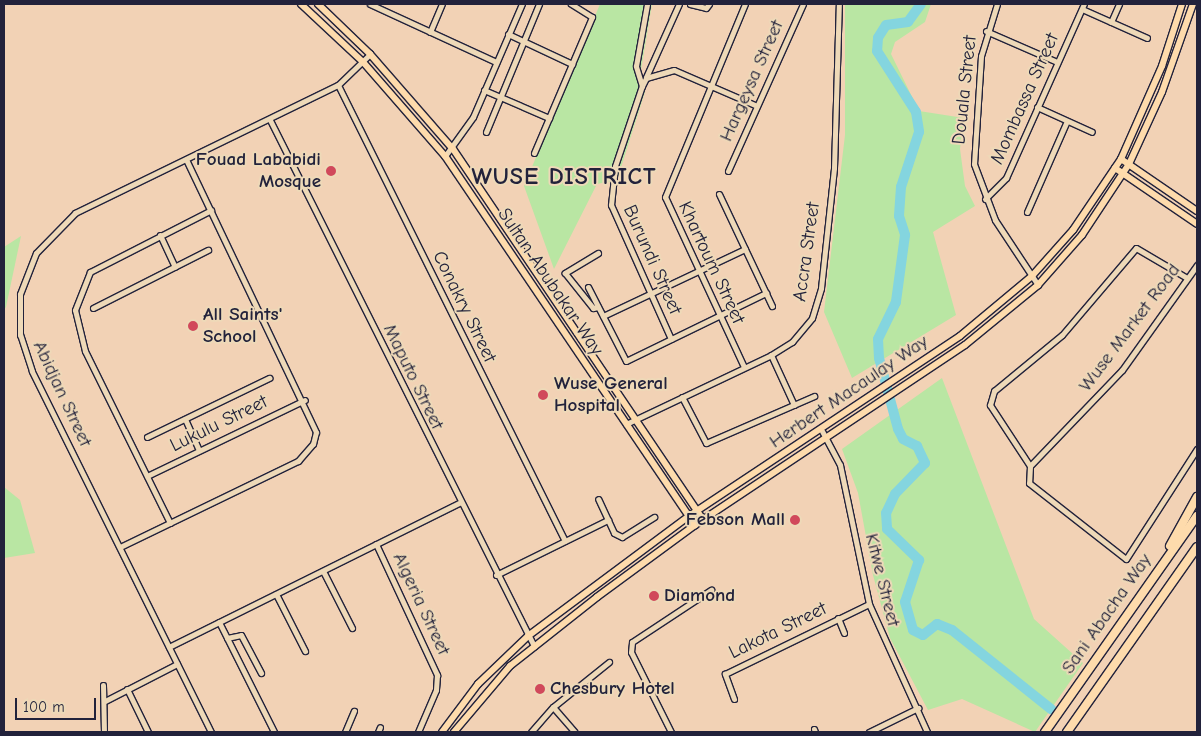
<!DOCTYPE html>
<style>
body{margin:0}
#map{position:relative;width:1201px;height:736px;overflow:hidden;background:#f2d2b5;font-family:"Comic Neue",sans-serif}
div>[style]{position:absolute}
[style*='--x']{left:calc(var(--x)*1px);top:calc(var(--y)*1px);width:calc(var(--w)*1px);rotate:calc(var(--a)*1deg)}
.green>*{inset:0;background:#b9e6a3}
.river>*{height:10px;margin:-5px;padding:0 5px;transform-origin:5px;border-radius:5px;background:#84d5df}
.roads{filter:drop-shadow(1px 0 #22223b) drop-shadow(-1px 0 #22223b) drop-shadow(0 1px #22223b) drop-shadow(0 -1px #22223b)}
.minor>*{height:5px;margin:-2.5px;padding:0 2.5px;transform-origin:2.5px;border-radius:2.5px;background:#eed9b8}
.major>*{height:6px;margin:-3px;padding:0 3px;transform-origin:3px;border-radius:3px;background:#fedbac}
.highway>*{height:8px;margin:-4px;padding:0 4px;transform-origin:4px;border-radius:4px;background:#fedbac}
.dots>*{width:14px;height:14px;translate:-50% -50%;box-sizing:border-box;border:2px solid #eed9b8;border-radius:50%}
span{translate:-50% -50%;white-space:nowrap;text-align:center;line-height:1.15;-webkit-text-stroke:4px #eed9b8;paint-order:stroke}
.street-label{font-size:19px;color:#22223b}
.poi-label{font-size:19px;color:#22223b;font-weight:700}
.right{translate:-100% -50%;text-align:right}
.left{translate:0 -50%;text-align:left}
.district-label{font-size:24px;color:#22223b;font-weight:700;letter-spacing:1px}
.frame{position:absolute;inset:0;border:5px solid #22223b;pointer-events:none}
.scale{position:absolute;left:15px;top:698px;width:81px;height:22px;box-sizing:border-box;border:2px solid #22223b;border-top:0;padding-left:6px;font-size:15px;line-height:18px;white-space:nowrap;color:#22223b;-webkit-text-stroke:4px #eed9b8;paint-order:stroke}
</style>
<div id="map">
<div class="green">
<i style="clip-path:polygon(600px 4px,652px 4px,641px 70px,645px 92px,617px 180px,597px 184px,554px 269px,524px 186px)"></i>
<i style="clip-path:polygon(845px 4px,931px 4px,925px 22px,895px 42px,891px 54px,919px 111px,964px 118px,960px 149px,965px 186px,975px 206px,933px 232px,956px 315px,852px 378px,824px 312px,845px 135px)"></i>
<i style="clip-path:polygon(21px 236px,6px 307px,4px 310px,4px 247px)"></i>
<i style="clip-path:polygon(942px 378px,1034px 619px,1083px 663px,1035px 732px,962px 699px,928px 710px,890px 638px,873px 575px,858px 493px,842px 449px)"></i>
<i style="clip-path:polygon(4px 487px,20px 500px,35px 553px,4px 558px)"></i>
</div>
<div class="river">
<i style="--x:921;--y:4;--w:22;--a:126"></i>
<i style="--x:908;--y:22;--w:22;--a:172"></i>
<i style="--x:886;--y:25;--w:15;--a:122"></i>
<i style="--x:878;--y:38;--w:13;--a:94"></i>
<i style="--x:877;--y:51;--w:72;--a:57.4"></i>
<i style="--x:916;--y:112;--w:20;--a:81"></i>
<i style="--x:919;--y:132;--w:58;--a:108.1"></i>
<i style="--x:901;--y:187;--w:29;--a:94"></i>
<i style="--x:899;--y:216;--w:20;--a:72"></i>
<i style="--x:905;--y:235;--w:68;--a:97.7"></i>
<i style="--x:896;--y:302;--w:41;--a:115.9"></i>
<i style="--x:878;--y:339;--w:19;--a:87"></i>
<i style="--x:879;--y:358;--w:73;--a:75"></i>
<i style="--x:898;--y:429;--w:11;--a:63"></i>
<i style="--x:903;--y:439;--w:16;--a:27"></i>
<i style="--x:917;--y:446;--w:19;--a:65"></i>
<i style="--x:925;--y:463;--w:43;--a:134.1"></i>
<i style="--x:895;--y:494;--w:21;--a:115"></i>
<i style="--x:886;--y:513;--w:16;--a:86"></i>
<i style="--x:887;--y:529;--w:45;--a:44.1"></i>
<i style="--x:919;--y:560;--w:44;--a:108.4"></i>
<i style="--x:905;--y:602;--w:29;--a:74"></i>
<i style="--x:913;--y:630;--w:11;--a:27"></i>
<i style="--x:923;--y:635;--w:18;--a:-38"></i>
<i style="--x:937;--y:624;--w:16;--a:22"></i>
<i style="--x:952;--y:630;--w:127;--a:38.6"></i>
</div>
<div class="roads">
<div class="minor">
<i style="--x:370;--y:4;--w:139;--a:24.7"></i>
<i style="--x:690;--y:4;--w:16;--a:14"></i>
<i style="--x:706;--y:8;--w:5;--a:-53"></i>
<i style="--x:997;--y:4;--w:54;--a:107.1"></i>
<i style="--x:981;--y:56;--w:108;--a:93.7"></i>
<i style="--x:974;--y:164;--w:60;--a:69.4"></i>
<i style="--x:995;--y:220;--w:78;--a:56.5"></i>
<i style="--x:1082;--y:9;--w:71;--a:24"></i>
<i style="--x:1111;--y:22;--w:20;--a:-66"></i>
<i style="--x:986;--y:31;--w:77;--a:23.6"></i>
<i style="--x:430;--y:32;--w:30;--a:-67"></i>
<i style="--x:508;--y:34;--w:71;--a:25.1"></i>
<i style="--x:646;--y:77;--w:80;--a:-65.7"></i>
<i style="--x:338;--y:85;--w:509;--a:63.54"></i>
<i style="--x:642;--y:86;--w:21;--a:-107"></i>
<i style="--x:636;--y:66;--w:63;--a:-79.9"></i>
<i style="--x:484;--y:90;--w:71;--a:23.3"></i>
<i style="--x:1037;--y:107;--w:60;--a:24.4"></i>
<i style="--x:270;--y:120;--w:589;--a:63.35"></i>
<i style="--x:486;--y:132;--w:139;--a:-67.5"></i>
<i style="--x:534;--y:153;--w:148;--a:-66.9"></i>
<i style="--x:592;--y:17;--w:25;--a:-148"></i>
<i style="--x:445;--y:156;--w:48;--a:-54.3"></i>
<i style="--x:473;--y:117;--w:123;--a:-66.6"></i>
<i style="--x:728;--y:171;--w:183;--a:-65.8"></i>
<i style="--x:719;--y:194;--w:124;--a:64.7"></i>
<i style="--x:985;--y:199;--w:30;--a:-45"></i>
<i style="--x:1006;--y:178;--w:191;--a:-65.9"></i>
<i style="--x:1027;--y:212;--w:99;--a:-66.3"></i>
<i style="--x:160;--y:235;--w:35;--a:65"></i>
<i style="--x:598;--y:253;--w:39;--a:149"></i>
<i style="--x:565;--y:273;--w:45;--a:51.3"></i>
<i style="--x:593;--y:308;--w:5;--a:-11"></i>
<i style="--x:1197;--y:265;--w:129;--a:125.5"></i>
<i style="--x:1122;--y:370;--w:133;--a:133.8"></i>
<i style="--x:1030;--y:466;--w:17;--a:93"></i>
<i style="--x:1029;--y:483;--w:123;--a:38.1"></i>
<i style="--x:1126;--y:559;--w:131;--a:-57.2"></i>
<i style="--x:588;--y:287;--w:83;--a:62.8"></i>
<i style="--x:626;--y:361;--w:156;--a:-25.9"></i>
<i style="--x:93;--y:308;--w:129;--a:-26.8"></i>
<i style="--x:603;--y:316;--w:157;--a:-25.3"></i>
<i style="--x:671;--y:339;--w:147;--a:-114.1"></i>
<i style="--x:611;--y:205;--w:39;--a:-84"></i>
<i style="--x:615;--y:166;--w:84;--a:-71.4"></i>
<i style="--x:642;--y:86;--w:9;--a:-63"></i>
<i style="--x:646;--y:78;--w:29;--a:-16"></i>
<i style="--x:674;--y:70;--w:90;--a:23.4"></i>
<i style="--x:771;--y:355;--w:55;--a:65.3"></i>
<i style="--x:744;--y:367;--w:187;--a:-114.9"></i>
<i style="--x:665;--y:197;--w:209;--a:-67.5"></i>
<i style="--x:682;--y:397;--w:52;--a:62.4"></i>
<i style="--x:706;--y:443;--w:118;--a:-23.5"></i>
<i style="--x:185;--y:419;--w:34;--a:66"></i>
<i style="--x:626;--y:424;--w:161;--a:-25.4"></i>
<i style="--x:771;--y:355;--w:25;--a:-32"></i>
<i style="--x:792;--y:342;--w:31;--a:-50"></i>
<i style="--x:812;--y:318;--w:31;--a:-73"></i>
<i style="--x:821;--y:288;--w:121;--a:-83.8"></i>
<i style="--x:834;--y:168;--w:164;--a:-88.3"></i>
<i style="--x:822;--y:431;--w:38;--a:62"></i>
<i style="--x:840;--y:465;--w:142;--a:78.2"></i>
<i style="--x:869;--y:604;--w:141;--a:65.6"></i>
<i style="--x:147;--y:437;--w:136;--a:-25.8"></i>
<i style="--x:1030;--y:466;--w:73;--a:-123.3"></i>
<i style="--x:990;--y:405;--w:15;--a:-74"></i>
<i style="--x:994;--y:391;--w:88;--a:-39.5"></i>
<i style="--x:1062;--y:335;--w:114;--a:-49.6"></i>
<i style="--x:1136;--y:248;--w:59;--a:30.5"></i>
<i style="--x:147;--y:476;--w:175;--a:-25.7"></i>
<i style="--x:608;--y:520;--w:14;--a:65"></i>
<i style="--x:614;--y:533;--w:9;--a:27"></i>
<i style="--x:622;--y:537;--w:38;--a:-32"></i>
<i style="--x:170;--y:523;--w:192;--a:-116.3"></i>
<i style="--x:85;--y:351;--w:42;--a:-103.7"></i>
<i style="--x:75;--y:310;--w:41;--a:-68.5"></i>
<i style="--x:90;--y:272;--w:136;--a:-27.1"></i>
<i style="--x:376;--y:544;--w:145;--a:65"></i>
<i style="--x:437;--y:675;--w:15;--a:94"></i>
<i style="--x:436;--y:690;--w:46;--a:113.2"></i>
<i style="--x:120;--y:547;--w:198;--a:-25.8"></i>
<i style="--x:298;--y:461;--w:23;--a:-49"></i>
<i style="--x:313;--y:444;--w:12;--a:-76"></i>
<i style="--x:316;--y:432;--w:302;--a:-115.5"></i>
<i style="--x:323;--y:571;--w:64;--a:63"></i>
<i style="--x:496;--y:575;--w:125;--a:-26.2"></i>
<i style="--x:608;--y:520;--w:23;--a:-115"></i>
<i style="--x:276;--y:594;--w:64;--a:63"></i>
<i style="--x:838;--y:618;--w:16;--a:68"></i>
<i style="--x:219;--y:622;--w:123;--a:63.4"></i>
<i style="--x:227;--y:638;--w:14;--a:-12"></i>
<i style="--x:241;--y:635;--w:43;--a:62.2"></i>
<i style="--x:169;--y:647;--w:324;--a:-26.4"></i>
<i style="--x:103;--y:685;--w:47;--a:88.8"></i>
<i style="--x:127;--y:689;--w:48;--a:64"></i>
<i style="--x:734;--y:699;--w:27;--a:-110"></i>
<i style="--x:725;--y:674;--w:160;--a:-25.9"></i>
<i style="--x:105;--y:701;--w:81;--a:-27.2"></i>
<i style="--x:553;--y:707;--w:33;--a:49"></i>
<i style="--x:814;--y:729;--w:3;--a:72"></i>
<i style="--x:211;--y:732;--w:403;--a:-116.4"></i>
<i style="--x:32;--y:371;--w:38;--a:-108"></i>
<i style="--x:20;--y:335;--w:41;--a:-90"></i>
<i style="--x:20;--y:294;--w:44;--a:-68.7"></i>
<i style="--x:36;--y:253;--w:56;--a:-45.7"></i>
<i style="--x:75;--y:213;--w:292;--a:-26"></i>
<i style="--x:338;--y:85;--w:45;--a:-44.1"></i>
<i style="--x:345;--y:732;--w:23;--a:-67"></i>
<i style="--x:378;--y:732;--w:5;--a:-68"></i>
<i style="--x:531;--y:732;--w:33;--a:-49"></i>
<i style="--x:553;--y:707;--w:72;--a:-38.8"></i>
<i style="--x:671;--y:732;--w:89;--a:-116.6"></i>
<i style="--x:631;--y:652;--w:10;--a:-84"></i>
<i style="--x:632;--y:642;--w:95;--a:-33.4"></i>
<i style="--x:869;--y:732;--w:55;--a:-26.1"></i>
</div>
<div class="major">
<i style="--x:301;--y:4;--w:85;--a:43.1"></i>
<i style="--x:363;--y:62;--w:125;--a:48.9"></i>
<i style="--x:445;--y:156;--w:446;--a:55.9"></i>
<i style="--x:318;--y:4;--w:72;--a:43.9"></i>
<i style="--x:370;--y:54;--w:126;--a:48.9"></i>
<i style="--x:453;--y:149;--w:447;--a:56"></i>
<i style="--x:1121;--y:159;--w:92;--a:34.4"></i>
<i style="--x:1115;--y:168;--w:99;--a:34.3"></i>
<i style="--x:442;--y:732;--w:60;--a:-53.1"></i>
<i style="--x:478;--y:684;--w:69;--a:-43.8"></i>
<i style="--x:528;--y:636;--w:201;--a:-36.7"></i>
<i style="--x:689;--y:516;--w:325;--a:-33.6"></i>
<i style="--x:960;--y:336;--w:94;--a:-39.8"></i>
<i style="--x:1032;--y:276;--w:62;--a:-48.3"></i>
<i style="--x:1073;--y:230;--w:86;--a:-55.9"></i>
<i style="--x:1121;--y:159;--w:102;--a:-66.2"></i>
<i style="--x:1162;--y:66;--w:65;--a:-72.1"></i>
<i style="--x:454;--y:732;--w:87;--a:-49.7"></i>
<i style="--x:510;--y:666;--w:111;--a:-38.4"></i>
<i style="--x:597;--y:597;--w:122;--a:-36.3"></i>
<i style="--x:695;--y:525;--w:324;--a:-33.7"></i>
<i style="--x:965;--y:345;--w:94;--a:-39.4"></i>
<i style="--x:1038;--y:285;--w:67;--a:-48.7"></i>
<i style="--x:1082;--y:235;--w:85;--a:-56.5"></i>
<i style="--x:1129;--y:164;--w:79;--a:-65.4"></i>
<i style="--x:1162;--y:92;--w:93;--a:-70.6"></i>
</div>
<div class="highway">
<i style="--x:1170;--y:546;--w:56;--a:-61.1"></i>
<i style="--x:1045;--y:732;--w:264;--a:-54.9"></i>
<i style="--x:1067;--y:732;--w:226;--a:-54.9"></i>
</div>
</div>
<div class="dots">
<i style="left:331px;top:171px;background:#d1495b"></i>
<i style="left:193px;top:326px;background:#d1495b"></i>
<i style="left:543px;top:395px;background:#d1495b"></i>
<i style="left:795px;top:520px;background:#d1495b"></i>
<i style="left:654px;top:596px;background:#d1495b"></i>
<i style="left:540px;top:689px;background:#d1495b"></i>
</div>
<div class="street-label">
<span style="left:752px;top:81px;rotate:-66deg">Hargeysa Street</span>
<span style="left:965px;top:90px;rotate:-84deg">Douala Street</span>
<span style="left:1025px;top:99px;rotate:-66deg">Mombassa Street</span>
<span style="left:807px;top:252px;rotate:-82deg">Accra Street</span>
<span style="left:652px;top:260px;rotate:66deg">Burundi Street</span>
<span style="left:711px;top:263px;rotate:65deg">Khartoum Street</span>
<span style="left:550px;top:282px;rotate:56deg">Sultan Abubakar Way</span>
<span style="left:464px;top:307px;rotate:64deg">Conakry Street</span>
<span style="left:1130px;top:328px;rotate:-53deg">Wuse Market Road</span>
<span style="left:413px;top:377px;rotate:64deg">Maputo Street</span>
<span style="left:849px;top:392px;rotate:-34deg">Herbert Macaulay Way</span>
<span style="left:62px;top:394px;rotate:65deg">Abidjan Street</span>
<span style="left:219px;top:424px;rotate:-26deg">Lukulu Street</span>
<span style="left:882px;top:580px;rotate:76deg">Kitwe Street</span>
<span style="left:421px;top:604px;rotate:65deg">Algeria Street</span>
<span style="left:1107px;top:614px;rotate:-55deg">Sani Abacha Way</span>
<span style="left:778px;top:631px;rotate:-26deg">Lakota Street</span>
</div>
<div class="poi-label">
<span class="right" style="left:321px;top:171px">Fouad Lababidi<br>Mosque</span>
<span class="left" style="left:203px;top:326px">All Saints'<br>School</span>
<span class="left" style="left:554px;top:395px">Wuse General<br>Hospital</span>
<span class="right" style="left:785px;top:520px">Febson Mall</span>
<span class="left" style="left:664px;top:596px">Diamond</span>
<span class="left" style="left:550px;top:689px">Chesbury Hotel</span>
</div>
<div class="district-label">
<span style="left:564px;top:177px">WUSE DISTRICT</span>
</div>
<div class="frame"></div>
<div class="scale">100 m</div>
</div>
